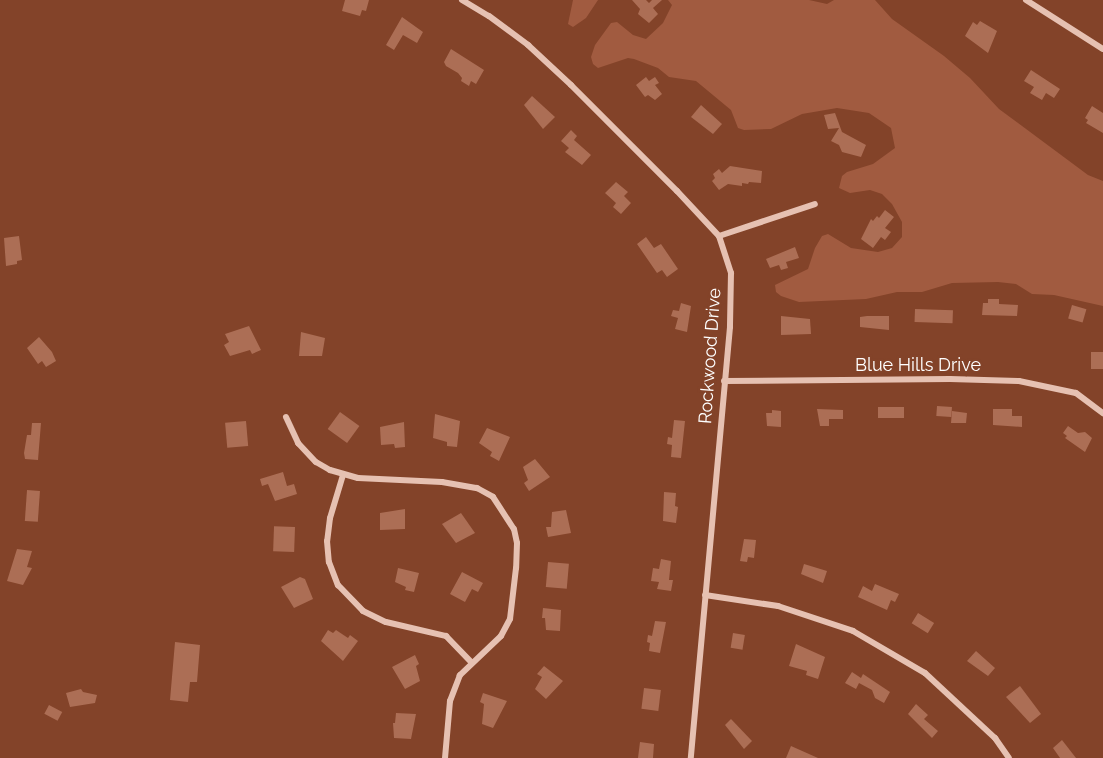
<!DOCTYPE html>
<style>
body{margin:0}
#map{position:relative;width:1103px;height:758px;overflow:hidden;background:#834329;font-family:Raleway,sans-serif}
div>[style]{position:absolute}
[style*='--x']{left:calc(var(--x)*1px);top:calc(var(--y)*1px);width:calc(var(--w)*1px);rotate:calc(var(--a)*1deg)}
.green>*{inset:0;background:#a15b40}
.building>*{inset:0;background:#ac6e55;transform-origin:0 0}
.minor>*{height:6px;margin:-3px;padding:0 3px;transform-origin:3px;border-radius:3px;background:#e6c1b2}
span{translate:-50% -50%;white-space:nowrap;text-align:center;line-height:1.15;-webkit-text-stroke:5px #834329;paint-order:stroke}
.street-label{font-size:18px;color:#fff}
</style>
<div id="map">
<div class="green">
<i style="clip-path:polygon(573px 0,598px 0,586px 18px,573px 27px,568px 24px)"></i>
<i style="clip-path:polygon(668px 0,809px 0,827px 4px,834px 0,875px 0,892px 19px,944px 56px,970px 78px,999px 109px,1088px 175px,1103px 181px,1103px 306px,1054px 295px,1032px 294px,1016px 284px,998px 282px,952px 283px,922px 292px,897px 292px,866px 299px,799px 302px,781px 296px,776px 292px,775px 285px,808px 269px,815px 248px,822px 236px,828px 234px,851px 248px,878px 252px,892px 248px,902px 237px,902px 222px,892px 204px,882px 194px,870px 190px,850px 193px,839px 188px,842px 176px,847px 172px,873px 164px,895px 148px,891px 128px,869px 113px,837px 108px,802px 114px,771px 129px,744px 130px,738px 128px,731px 110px,696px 81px,669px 77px,658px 68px,634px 59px,628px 58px,598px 68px,593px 64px,591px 57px,595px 45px,611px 23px,617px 22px,633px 35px,646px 39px,663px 23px,672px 5px)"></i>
</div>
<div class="building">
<i style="clip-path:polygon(345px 0,369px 0,366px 11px,362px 10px,360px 16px,342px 11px)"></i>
<i style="clip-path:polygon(632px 0,646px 0,649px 3px,652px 0,662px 0,653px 8px,658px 14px,649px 23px,638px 14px,640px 9px)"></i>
<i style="clip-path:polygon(402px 17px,423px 32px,417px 43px,403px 35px,394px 50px,386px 45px)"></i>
<i style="clip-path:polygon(980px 21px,997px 31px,988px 53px,965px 36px,973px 22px,977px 25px)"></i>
<i style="clip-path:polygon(451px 49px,484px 70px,476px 84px,471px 81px,469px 86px,461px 81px,462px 78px,458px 73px,446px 66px,444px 62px)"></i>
<i style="clip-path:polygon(1031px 70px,1060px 89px,1054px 98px,1046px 93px,1042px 100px,1030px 93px,1034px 87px,1024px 81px)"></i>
<i style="clip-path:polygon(646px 77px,649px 81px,655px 77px,659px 83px,655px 85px,662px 94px,655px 100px,648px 95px,645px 97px,636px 85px)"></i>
<i style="clip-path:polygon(532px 96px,555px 117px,543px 129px,524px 105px)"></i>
<i style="clip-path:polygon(701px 105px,722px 124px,713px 134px,691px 117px)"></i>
<i style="clip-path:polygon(1092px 106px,1103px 113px,1103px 133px,1086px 123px,1088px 120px,1085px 118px)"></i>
<i style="clip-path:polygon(835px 113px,842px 132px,866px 145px,861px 157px,842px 152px,839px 145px,831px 141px,839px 128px,828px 129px,824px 115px)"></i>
<i style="clip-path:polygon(571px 130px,577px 136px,574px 140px,591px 155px,582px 165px,565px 152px,569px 148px,561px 141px)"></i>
<i style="clip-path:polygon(730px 166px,762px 171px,761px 183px,749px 182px,748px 184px,742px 183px,742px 186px,728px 184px,719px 190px,712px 181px,715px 178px,713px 174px,719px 169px,722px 173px)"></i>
<i style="clip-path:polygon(616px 182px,628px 192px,624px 196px,631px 203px,621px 214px,613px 207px,616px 203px,605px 193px)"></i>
<i style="clip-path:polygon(885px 210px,894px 217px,885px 228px,891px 232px,885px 240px,881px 237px,873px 248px,861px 239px,871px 219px,873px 221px,877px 216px,879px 218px)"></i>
<i style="clip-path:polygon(19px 236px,22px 260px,17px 261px,17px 264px,6px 266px,4px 238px)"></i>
<i style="clip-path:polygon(646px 237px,654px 248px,661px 244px,678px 269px,667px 277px,662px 270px,657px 273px,637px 244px)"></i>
<i style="clip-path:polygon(795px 247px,799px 258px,786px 262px,788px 268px,781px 270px,779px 265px,770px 268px,766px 259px)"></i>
<i style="clip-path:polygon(988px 299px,999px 299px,999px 304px,1018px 305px,1017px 316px,982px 315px,983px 303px,988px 303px)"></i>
<i style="clip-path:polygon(681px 303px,691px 306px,687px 332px,675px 329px,678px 318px,671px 316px,673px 310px,679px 311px)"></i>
<i style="left:1072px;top:305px;width:15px;height:14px;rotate:16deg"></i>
<i style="left:915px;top:309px;width:38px;height:13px;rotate:2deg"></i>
<i style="clip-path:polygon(781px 316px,810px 319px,811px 334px,781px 335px)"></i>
<i style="clip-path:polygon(867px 316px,889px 316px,889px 330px,860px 327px,860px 317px)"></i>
<i style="clip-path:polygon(249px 326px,261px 350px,252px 354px,250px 350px,230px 356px,224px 345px,229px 342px,225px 334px)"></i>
<i style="clip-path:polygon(301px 332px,325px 338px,322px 356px,299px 356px)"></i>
<i style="clip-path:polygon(39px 337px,52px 352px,56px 361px,46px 367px,42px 361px,38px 364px,27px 348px)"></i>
<i style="left:1103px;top:352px;width:17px;height:12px;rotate:90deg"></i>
<i style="left:937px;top:406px;width:15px;height:10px;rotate:4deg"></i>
<i style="left:878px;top:407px;width:26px;height:11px"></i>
<i style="clip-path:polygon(817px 409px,843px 410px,843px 419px,829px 419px,829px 426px,820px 426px)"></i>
<i style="clip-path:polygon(993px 409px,1012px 409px,1012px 416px,1022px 416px,1022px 427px,993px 425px)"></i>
<i style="clip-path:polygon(772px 410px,781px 411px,781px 427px,767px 426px,766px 413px,772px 413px)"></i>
<i style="clip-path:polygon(952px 411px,967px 413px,966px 423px,951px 423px)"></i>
<i style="left:340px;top:412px;width:24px;height:21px;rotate:36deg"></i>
<i style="clip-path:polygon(435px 414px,460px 421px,457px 447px,447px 446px,447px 442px,433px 438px)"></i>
<i style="clip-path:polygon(674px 420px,685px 421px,681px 458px,671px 457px,672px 445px,667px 444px,668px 437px,672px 438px)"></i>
<i style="left:246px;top:421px;width:25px;height:21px;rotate:85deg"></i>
<i style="clip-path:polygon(404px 422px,405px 447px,395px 448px,394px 444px,381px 445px,380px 427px)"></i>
<i style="clip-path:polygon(32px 423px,41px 423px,38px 460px,25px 459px,24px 453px,27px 435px,31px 435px)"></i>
<i style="clip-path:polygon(1068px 426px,1078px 433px,1085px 432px,1092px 438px,1085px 452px,1065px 438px,1067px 436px,1063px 433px)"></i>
<i style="clip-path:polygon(487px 428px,510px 437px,499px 461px,490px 456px,492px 452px,479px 443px)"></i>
<i style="clip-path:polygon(535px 459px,550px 477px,529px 491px,524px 483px,528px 480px,523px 467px)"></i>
<i style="clip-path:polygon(283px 472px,287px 486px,294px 484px,297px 494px,275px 501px,268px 484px,262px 486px,260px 479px)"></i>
<i style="left:27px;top:490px;width:13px;height:31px;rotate:4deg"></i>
<i style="clip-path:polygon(664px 492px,676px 493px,675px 506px,678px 507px,676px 523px,663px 521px)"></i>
<i style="clip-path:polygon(405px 509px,405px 529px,380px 530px,380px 513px)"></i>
<i style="clip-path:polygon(566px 510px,571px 533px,548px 537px,546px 527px,551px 527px,552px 512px)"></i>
<i style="clip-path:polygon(461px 513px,475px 533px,456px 543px,442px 524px)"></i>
<i style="left:295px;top:527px;width:25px;height:21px;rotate:92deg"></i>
<i style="clip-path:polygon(744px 539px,756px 540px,754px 558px,748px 557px,747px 562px,740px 561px)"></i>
<i style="clip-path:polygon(17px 549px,32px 551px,27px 567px,32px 568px,23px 585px,7px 581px)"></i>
<i style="clip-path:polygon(661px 559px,671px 561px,669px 580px,673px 580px,671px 591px,657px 589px,659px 582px,651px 581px,653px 568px,659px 569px)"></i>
<i style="left:548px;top:562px;width:21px;height:25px;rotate:5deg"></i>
<i style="clip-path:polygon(804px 564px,827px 571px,823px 583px,801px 574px)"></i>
<i style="clip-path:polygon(398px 568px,419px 573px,414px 592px,405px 590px,406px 587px,395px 582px)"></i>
<i style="clip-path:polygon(462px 572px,483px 583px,478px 592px,472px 589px,465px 602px,450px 594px)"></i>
<i style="clip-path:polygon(300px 577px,305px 579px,313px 599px,294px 608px,281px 587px)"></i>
<i style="clip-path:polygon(875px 584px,899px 594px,895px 602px,891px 600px,887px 610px,858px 597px,863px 586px,872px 591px)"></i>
<i style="clip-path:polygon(543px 608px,561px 610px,560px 631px,546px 630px,545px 618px,542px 618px)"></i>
<i style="left:918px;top:613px;width:19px;height:12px;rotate:32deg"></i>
<i style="clip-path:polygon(655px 621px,666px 622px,660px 653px,649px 651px,650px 643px,647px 642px,648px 635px,652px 636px)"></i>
<i style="clip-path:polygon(328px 630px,333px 633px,336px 630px,348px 638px,350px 635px,358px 641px,343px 661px,321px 641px)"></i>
<i style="left:733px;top:633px;width:12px;height:15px;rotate:9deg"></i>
<i style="clip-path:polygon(175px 642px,200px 645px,197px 682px,190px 682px,188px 702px,170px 700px)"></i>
<i style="clip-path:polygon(796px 644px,825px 657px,818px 679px,806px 675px,807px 671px,789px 666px)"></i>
<i style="clip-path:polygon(976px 651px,995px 668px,988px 676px,967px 661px)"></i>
<i style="clip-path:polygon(415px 655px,419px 664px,416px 666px,420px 681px,405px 689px,392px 667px)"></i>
<i style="clip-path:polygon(544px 666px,563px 681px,546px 699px,535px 689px,542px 677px,537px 674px)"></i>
<i style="clip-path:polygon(852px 672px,861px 678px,863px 674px,890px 692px,884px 703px,875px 698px,872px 690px,859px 683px,856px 689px,845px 683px)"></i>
<i style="clip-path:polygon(1020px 686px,1041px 714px,1030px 723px,1006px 697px)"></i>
<i style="left:644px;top:688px;width:17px;height:21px;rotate:7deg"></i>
<i style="clip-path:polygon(81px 689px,83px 692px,97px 695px,95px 703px,70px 707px,66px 693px)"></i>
<i style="clip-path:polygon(483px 693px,507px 701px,493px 728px,482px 724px,484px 704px,480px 702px)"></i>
<i style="clip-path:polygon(916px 704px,928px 715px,924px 719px,938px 731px,932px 738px,908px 714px)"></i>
<i style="left:49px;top:705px;width:15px;height:10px;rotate:28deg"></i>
<i style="clip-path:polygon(396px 713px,416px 714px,411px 739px,394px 738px,393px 723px,395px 723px)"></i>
<i style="clip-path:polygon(731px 719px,752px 741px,744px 749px,725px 725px)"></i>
<i style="clip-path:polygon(1062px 740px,1076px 758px,1060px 758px,1053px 748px)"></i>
<i style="clip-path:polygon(640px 742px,654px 744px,653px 758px,638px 758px)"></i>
<i style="clip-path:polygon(791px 746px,818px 758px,786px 758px)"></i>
</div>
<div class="minor">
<i style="--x:462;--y:0;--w:31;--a:31"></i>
<i style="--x:489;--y:16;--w:49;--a:36.6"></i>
<i style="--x:528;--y:45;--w:59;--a:42.9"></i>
<i style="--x:571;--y:85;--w:150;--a:45"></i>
<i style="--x:677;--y:191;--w:62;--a:47"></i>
<i style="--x:719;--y:236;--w:39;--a:72"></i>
<i style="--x:731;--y:273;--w:54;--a:91.1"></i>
<i style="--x:730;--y:327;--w:433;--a:95.2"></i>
<i style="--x:1026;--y:0;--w:91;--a:32.5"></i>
<i style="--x:719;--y:236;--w:101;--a:-18.4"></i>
<i style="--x:724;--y:381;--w:226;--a:-0.5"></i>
<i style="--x:950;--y:379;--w:69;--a:1.7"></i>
<i style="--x:1019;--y:381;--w:58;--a:11.9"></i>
<i style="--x:1076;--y:393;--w:34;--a:37"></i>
<i style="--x:286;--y:417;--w:29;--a:65"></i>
<i style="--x:298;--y:443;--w:26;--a:47"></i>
<i style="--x:316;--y:462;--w:16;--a:30"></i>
<i style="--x:330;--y:470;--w:29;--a:16"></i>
<i style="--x:358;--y:478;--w:84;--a:2.7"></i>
<i style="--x:442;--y:482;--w:36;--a:10"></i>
<i style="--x:477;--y:488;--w:18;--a:29"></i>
<i style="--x:493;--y:497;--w:38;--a:57"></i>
<i style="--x:514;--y:529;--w:14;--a:78"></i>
<i style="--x:517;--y:543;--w:25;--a:92"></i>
<i style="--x:516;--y:568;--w:51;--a:96.7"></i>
<i style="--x:510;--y:619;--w:19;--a:118"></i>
<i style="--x:501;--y:636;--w:57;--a:136.4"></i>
<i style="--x:460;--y:675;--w:28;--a:111"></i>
<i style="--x:450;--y:701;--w:57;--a:95"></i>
<i style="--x:343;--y:475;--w:45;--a:106.8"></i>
<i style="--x:330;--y:518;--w:23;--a:97"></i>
<i style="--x:327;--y:541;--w:21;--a:85"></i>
<i style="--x:329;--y:562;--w:25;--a:69"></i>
<i style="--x:338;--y:585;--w:36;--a:46"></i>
<i style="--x:363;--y:611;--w:25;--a:26"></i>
<i style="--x:386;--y:622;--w:62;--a:13.1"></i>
<i style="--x:446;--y:636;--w:37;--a:46"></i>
<i style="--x:705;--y:595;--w:74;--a:8.6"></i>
<i style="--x:778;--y:606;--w:79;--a:18.4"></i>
<i style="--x:853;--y:631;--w:83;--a:30.3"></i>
<i style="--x:925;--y:673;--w:96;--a:42.9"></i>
<i style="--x:995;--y:738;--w:24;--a:55"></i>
</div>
<div class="street-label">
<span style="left:710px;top:356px;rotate:-86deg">Rockwood Drive</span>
<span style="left:918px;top:365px">Blue Hills Drive</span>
</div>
</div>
